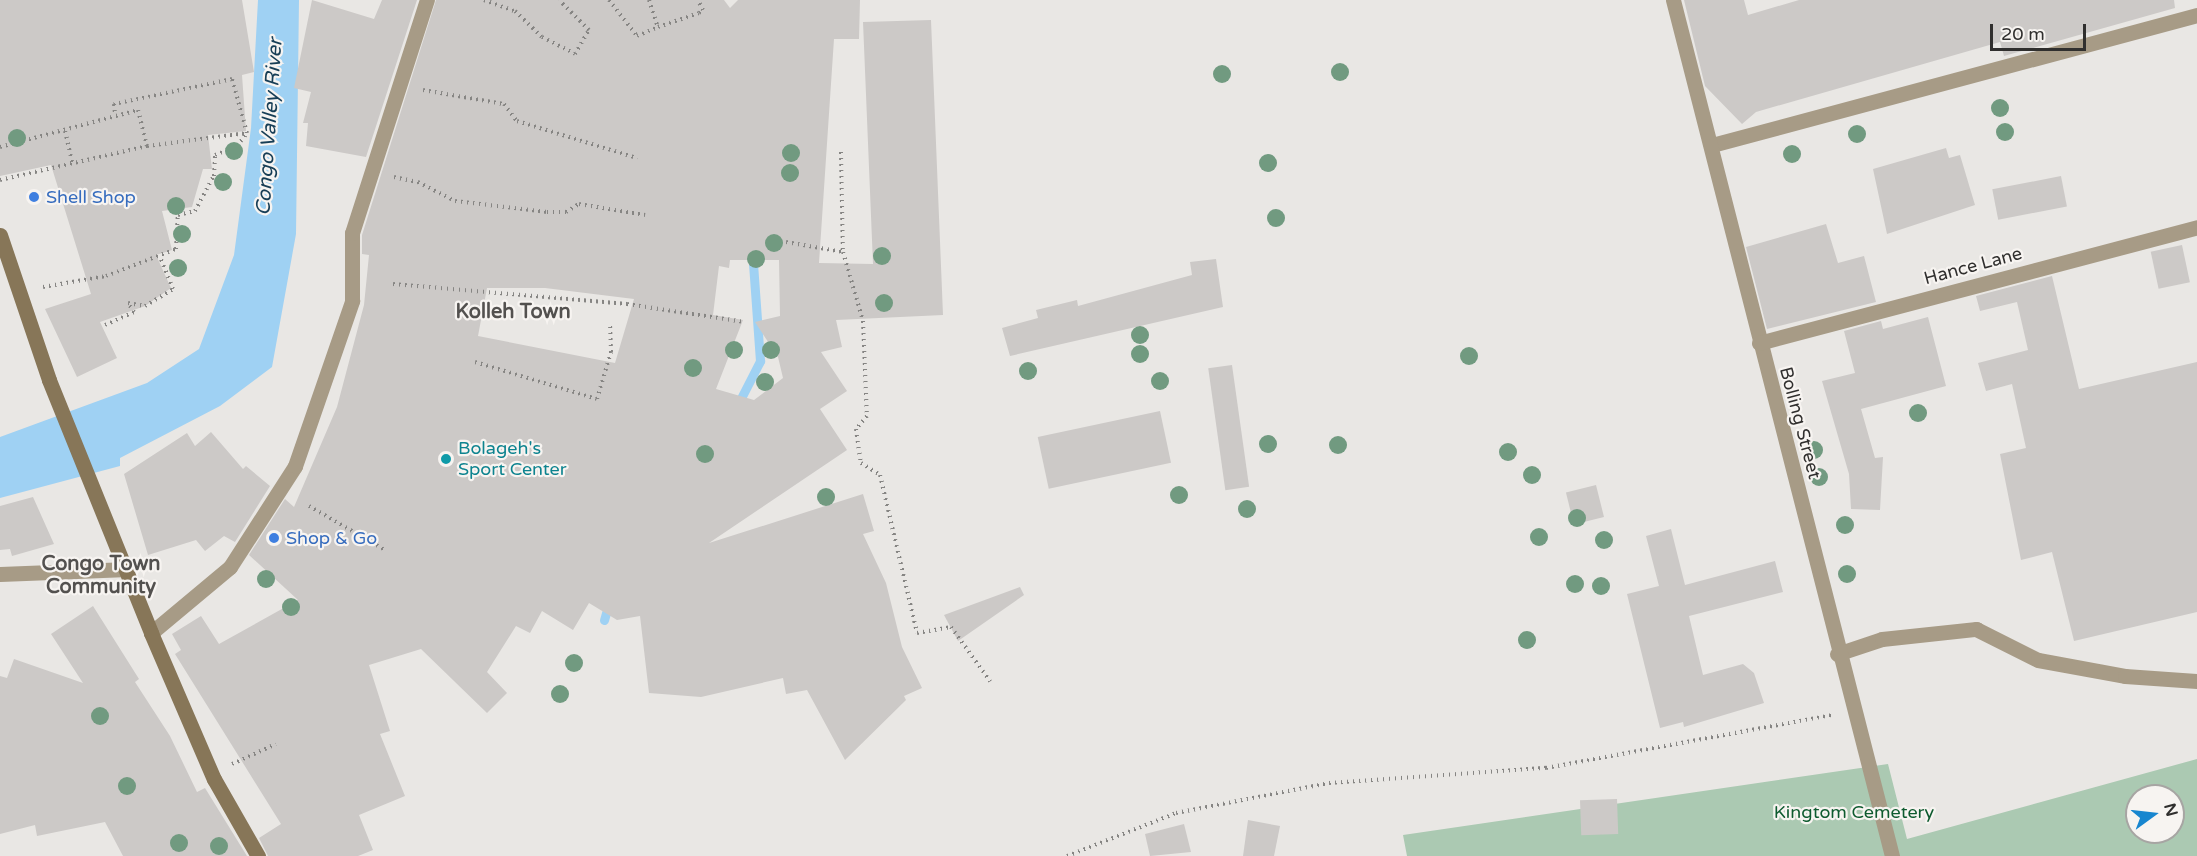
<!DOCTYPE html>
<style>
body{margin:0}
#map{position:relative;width:2197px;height:856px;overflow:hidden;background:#e9e7e4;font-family:"Varela Round",sans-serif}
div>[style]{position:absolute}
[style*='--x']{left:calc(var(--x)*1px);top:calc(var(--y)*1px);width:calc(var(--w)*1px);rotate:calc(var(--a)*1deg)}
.green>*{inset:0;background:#abc9b2}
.water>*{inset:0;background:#9fd1f3}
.stream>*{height:9px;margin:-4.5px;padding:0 4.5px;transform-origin:4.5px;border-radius:4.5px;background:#9fd1f3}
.building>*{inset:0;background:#ccc9c7;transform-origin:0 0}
.path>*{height:4px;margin-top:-2px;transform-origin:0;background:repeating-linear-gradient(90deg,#868583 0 1.5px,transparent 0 6px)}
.service>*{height:15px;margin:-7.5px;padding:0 7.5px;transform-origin:7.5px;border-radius:7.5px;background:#a79b86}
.minor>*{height:15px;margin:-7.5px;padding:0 7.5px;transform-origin:7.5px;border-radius:7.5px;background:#a79b86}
.secondary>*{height:15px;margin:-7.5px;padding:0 7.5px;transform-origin:7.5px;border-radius:7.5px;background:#877658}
.trees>*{width:18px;height:18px;margin:-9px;border-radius:50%;background:#719a80}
.dots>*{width:16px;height:16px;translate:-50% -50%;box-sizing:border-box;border:3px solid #f7f4f1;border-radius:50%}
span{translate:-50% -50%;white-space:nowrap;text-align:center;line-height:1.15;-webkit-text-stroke:4.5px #f7f4f1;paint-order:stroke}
.shop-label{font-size:18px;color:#366cbe}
.left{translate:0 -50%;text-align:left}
.street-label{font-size:18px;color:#302f2e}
.culture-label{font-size:18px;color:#0d838f}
.park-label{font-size:18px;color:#0e5b2f}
.water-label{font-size:20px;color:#173e56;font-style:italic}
.neighbourhood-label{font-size:20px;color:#53514f;font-weight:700}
.north{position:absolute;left:2125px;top:784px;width:60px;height:60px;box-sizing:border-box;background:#f7f4f1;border:2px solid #a7a5a3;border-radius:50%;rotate:75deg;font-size:16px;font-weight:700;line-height:24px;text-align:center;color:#302f2e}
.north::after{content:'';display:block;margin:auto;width:21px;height:27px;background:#1886cf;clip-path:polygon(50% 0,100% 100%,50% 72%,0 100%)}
.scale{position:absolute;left:1990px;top:24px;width:96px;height:27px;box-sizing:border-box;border:3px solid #302f2e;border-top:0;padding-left:8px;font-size:18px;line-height:21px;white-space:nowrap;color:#302f2e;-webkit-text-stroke:4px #f7f4f1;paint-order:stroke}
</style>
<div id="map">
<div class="green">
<i style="clip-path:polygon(evenodd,2197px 759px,2197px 856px,1407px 856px,1403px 835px,1888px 764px,1907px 839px,2197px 759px,2137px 796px,2173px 796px,2173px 832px,2137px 832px,2137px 796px)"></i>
</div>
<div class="water">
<i style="clip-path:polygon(258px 0,299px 0,296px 234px,272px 367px,220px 406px,120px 458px,120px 466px,0 498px,0 437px,147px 383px,199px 349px,234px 255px,251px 128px)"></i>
</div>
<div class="stream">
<i style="--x:737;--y:406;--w:51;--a:-62.9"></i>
<i style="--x:760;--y:361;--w:111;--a:-94.1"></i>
<i style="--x:604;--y:620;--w:19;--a:-74"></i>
</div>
<div class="building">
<i style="clip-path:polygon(0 0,242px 0,254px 72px,242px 75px,246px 131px,208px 135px,212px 169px,203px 169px,192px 207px,162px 211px,172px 250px,156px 255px,171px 288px,145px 306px,100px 322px,117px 358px,77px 377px,45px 309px,91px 294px,51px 165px,0 176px)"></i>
<i style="clip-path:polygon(312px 0,374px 19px,382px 0,417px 0,366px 157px,306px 146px,308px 123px,303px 123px,311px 92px,294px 88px)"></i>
<i style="clip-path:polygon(evenodd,436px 0,724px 0,730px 8px,738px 0,860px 0,859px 39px,834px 39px,819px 263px,873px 264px,863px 22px,931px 20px,943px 315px,836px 320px,842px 347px,821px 352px,847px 391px,820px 409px,847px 450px,709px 543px,863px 494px,874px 531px,863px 534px,886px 583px,902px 647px,922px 688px,904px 696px,906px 700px,845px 760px,807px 690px,786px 694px,783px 678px,701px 697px,649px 693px,640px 616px,617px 620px,589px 603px,573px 630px,542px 611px,530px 633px,516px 626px,487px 672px,507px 693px,487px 713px,421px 649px,369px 665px,390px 731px,380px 734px,405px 796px,359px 815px,373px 850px,358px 856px,268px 856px,259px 838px,281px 824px,175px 654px,181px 650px,172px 634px,201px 616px,219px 644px,298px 600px,249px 555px,285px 499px,294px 507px,337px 407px,364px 305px,369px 255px,362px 254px,362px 235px,436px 0,730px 260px,779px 260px,780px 316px,755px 322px,778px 357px,783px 378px,754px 400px,716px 389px,743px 320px,713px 315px,719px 266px,729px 268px,730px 260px,436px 0,487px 288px,545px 288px,634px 299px,615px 363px,478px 336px,487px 288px)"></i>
<i style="clip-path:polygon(1684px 0,1744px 0,1748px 15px,1799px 0,2174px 0,2175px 8px,2004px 56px,2000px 42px,1756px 112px,1742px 124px,1705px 86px)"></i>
<i style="clip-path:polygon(1946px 148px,1949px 158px,1960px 155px,1975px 205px,1887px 234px,1873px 169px)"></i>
<i style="left:2061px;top:176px;width:31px;height:70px;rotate:79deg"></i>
<i style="clip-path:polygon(1826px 224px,1838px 263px,1864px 256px,1876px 302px,1767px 329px,1746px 247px)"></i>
<i style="left:2182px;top:245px;width:38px;height:32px;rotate:78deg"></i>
<i style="clip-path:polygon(1216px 259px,1223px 307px,1010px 356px,1002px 328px,1038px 318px,1036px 310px,1077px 300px,1078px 306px,1192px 275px,1190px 262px)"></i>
<i style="clip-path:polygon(2052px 276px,2079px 389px,2197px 362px,2197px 612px,2074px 641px,2052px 552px,2021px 560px,2000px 454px,2026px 448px,2012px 384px,1986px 391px,1978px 363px,2028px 350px,2017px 302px,1980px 311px,1976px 296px)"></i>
<i style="clip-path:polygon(1928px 317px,1946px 386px,1861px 409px,1875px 458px,1883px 457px,1880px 510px,1851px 509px,1849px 474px,1822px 381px,1855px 373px,1844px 331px,1881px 321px,1883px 329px)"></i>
<i style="left:1232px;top:365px;width:123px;height:24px;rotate:82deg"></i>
<i style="left:1160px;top:411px;width:53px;height:125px;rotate:78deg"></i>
<i style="clip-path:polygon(211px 432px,243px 469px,246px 466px,270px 486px,235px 542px,224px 536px,205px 551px,196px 540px,148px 555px,124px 474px,187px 433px,195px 446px)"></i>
<i style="left:1596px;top:485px;width:33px;height:31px;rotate:76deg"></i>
<i style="clip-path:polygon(33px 497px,54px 544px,12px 556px,10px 549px,0 550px,0 506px)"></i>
<i style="clip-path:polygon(1671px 529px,1685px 585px,1775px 561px,1783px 592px,1689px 616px,1703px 675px,1743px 664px,1754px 673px,1764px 703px,1684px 727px,1683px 722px,1660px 728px,1627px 594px,1659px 586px,1646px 536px)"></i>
<i style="clip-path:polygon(1020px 587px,1024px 595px,958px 641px,944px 615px)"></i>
<i style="clip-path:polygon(93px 606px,139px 679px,135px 682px,170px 736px,197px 792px,205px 788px,247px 856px,123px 856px,105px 822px,37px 836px,35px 825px,0 834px,0 676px,7px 678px,14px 659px,83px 683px,51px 634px)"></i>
<i style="left:1617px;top:799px;width:35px;height:37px;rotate:88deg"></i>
<i style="clip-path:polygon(1248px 820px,1280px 826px,1274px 856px,1243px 856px)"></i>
<i style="clip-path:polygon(1184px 824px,1191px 852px,1150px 856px,1145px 834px)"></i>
</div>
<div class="path">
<i style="--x:484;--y:0;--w:33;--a:20"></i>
<i style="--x:515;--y:11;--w:37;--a:44"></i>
<i style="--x:542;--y:37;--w:37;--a:27"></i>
<i style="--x:575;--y:54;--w:28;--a:-60"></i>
<i style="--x:589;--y:30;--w:42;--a:-135"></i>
<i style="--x:609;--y:0;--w:46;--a:52.1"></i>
<i style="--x:637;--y:36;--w:23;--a:-23"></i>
<i style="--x:649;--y:0;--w:28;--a:72"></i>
<i style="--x:658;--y:27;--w:43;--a:-18.9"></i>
<i style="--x:699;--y:13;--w:5;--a:-37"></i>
<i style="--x:703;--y:10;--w:11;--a:-117"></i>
<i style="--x:423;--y:90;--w:82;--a:9.8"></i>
<i style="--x:504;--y:104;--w:21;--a:53"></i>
<i style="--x:517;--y:121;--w:126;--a:17.1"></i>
<i style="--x:65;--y:131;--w:35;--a:77"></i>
<i style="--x:0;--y:147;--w:143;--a:-15"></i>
<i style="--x:138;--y:110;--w:37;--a:76"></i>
<i style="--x:147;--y:146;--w:101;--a:-7.4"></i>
<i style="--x:247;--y:133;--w:56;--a:-105.5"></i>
<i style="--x:232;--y:79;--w:121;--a:168"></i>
<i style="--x:114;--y:104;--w:9;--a:84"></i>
<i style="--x:841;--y:152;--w:100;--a:88.9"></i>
<i style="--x:394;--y:177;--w:25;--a:12"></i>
<i style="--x:418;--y:182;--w:42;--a:27.2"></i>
<i style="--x:455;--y:201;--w:93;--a:6.8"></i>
<i style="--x:547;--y:212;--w:19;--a:0"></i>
<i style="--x:566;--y:212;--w:15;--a:-32"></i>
<i style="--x:579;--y:204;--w:67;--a:9.5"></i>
<i style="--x:0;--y:180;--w:151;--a:-13"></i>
<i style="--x:786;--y:242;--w:58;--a:10"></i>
<i style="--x:843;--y:252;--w:72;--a:73.8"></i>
<i style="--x:863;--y:321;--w:95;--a:87.6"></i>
<i style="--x:867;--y:416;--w:17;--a:130"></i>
<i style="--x:856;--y:429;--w:34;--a:82"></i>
<i style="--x:861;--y:463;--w:22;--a:32"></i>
<i style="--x:880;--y:475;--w:162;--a:76.8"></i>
<i style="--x:917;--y:633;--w:35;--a:-10"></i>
<i style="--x:951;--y:627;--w:67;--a:54.2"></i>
<i style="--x:393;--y:284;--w:235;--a:4.9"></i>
<i style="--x:627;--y:304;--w:119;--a:8.7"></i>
<i style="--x:43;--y:287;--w:64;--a:-9.9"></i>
<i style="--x:106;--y:276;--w:75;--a:-21.1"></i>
<i style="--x:176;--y:249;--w:34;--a:-87"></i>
<i style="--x:178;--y:215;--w:17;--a:-13"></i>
<i style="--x:195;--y:211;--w:40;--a:-62"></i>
<i style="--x:214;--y:176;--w:21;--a:-87"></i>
<i style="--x:215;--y:155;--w:24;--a:-22"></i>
<i style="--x:237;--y:146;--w:16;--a:-52"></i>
<i style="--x:105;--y:325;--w:32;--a:-24"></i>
<i style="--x:134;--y:312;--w:11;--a:-124"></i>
<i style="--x:128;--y:303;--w:17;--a:10"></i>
<i style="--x:145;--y:306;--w:33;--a:-31"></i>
<i style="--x:173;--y:289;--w:32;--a:-112"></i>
<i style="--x:475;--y:362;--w:127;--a:16.9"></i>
<i style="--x:597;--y:399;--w:49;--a:-73.4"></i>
<i style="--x:611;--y:352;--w:26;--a:-92"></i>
<i style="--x:309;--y:506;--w:88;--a:30.1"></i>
<i style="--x:232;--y:764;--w:48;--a:-24.4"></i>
<i style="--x:1067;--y:856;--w:117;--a:-21.5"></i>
<i style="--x:1176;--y:813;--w:156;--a:-11.1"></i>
<i style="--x:1329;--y:783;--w:218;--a:-4"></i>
<i style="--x:1546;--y:768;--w:290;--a:-10.5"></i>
</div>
<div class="service">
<i style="--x:1712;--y:145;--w:502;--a:-15"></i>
<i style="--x:1837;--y:654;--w:47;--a:-18.4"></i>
<i style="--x:1882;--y:639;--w:95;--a:-6.1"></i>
<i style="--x:1976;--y:629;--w:69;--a:26.6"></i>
<i style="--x:2038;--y:660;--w:88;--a:10.4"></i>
<i style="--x:2125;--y:676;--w:72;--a:4"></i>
</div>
<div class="minor">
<i style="--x:1673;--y:0;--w:884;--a:75.65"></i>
<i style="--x:1759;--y:343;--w:453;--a:-14.8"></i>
<i style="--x:0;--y:574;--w:128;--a:-2.2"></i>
<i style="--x:151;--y:633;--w:103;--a:-39.9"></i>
<i style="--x:230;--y:567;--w:120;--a:-57.2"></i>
<i style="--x:295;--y:466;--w:175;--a:-70.9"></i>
<i style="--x:352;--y:301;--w:68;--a:-90"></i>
<i style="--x:352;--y:233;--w:245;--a:-72.2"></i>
</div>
<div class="secondary">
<i style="--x:0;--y:235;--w:153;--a:71.3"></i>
<i style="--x:49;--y:380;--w:273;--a:68"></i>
<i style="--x:151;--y:633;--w:159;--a:66.7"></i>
<i style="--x:214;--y:779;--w:89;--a:60.3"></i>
</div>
<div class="trees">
<i style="left:1340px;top:72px"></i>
<i style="left:1222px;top:74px"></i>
<i style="left:2000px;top:108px"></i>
<i style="left:2005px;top:132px"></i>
<i style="left:1857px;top:134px"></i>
<i style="left:17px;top:138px"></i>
<i style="left:234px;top:151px"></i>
<i style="left:791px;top:153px"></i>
<i style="left:1792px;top:154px"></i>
<i style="left:1268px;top:163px"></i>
<i style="left:790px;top:173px"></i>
<i style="left:223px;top:182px"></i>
<i style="left:176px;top:206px"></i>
<i style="left:1276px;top:218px"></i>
<i style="left:182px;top:234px"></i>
<i style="left:774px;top:243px"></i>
<i style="left:882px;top:256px"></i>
<i style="left:756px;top:259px"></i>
<i style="left:178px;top:268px"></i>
<i style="left:884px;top:303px"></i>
<i style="left:1140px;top:335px"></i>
<i style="left:734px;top:350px"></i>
<i style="left:771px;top:350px"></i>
<i style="left:1140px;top:354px"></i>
<i style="left:1469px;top:356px"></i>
<i style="left:693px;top:368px"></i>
<i style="left:1028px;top:371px"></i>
<i style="left:1160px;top:381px"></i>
<i style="left:765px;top:382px"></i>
<i style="left:1918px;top:413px"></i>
<i style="left:1268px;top:444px"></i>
<i style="left:1338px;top:445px"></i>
<i style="left:1814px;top:450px"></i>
<i style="left:1508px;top:452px"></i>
<i style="left:705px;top:454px"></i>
<i style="left:1532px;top:475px"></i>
<i style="left:1819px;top:477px"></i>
<i style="left:1179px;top:495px"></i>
<i style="left:826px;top:497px"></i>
<i style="left:1247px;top:509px"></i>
<i style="left:1577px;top:518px"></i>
<i style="left:1845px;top:525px"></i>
<i style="left:1539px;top:537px"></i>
<i style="left:1604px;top:540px"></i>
<i style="left:1847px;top:574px"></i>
<i style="left:266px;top:579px"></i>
<i style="left:1575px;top:584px"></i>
<i style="left:1601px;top:586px"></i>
<i style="left:291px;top:607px"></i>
<i style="left:1527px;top:640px"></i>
<i style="left:574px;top:663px"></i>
<i style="left:560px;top:694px"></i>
<i style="left:100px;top:716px"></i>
<i style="left:127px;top:786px"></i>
<i style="left:179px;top:843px"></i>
<i style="left:219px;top:846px"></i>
</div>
<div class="dots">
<i style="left:34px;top:197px;background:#3f7fe0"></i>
<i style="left:446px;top:459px;background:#0f9aa8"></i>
<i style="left:274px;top:538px;background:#3f7fe0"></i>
</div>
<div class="shop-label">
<span class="left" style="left:46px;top:197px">Shell Shop</span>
<span class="left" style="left:286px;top:538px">Shop &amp; Go</span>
</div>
<div class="street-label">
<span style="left:1973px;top:266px;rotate:-15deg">Hance Lane</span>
<span style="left:1800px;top:423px;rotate:75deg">Bolling Street</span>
</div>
<div class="culture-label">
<span class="left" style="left:458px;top:459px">Bolageh's<br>Sport Center</span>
</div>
<div class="park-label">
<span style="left:1854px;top:812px">Kingtom Cemetery</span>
</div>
<div class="water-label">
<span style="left:270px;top:127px;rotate:-86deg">Congo Valley River</span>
</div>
<div class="neighbourhood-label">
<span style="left:513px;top:312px">Kolleh Town</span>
<span style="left:101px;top:576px">Congo Town<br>Community</span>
</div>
<div class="north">N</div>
<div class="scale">20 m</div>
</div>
